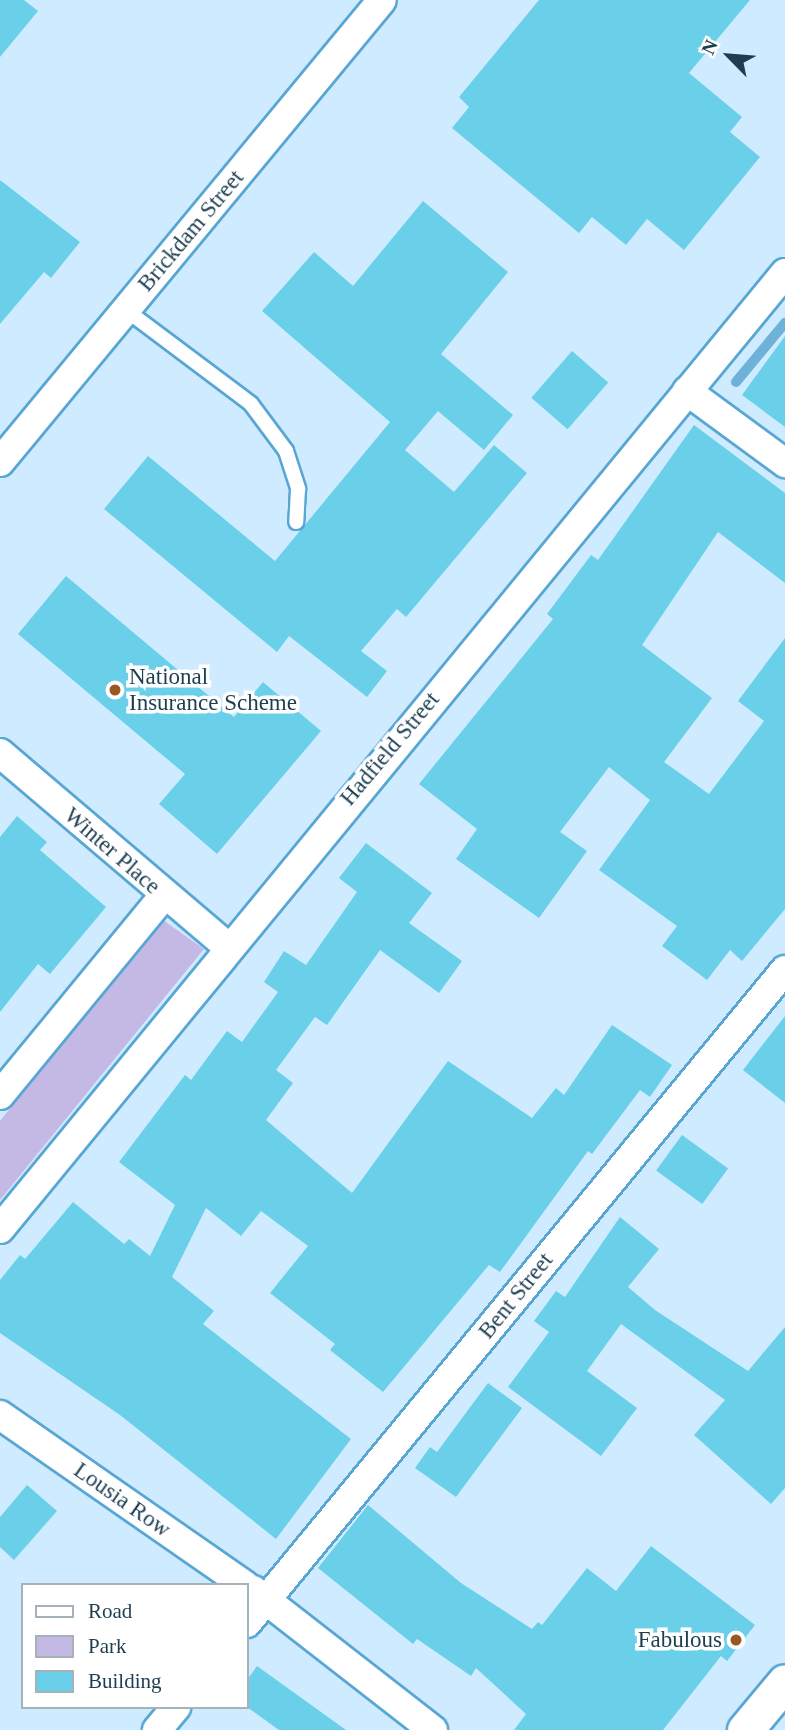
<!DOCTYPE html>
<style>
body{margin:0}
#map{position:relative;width:785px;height:1730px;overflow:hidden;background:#ceebff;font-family:"Times New Roman",serif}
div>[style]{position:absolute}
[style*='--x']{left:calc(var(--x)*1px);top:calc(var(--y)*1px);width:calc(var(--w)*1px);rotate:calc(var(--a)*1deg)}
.green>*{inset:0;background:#c4b9e4}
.stream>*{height:10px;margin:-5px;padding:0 5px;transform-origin:5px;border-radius:5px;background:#6eb1d9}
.building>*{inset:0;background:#6ad0ea;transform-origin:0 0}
.roads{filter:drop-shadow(2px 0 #58a6d4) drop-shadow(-2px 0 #58a6d4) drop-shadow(0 2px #58a6d4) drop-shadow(0 -2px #58a6d4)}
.service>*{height:14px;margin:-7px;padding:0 7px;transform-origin:7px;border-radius:7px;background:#fff}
.minor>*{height:28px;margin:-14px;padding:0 14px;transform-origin:14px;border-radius:14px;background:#fff}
.tertiary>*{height:35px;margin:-17.5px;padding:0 17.5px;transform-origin:17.5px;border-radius:17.5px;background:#fff}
.dots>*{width:19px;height:19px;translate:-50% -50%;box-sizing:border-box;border:4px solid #fff;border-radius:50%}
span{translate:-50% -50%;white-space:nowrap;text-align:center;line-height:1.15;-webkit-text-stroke:7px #fff;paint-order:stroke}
.street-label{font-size:23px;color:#1d3e51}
.poi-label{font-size:23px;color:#1d3e51}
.left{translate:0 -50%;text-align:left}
.right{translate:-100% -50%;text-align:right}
.legend{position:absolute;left:21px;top:1583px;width:228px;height:126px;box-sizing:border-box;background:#fff;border:2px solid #a5b2b9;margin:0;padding:9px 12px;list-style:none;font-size:21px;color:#1d3e51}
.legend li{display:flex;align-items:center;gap:14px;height:35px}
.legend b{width:35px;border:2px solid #a5b2b9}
.north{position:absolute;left:694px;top:21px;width:70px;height:70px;-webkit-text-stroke:5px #fff;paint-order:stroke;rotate:295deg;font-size:19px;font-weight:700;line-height:28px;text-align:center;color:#1d3e51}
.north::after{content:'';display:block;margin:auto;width:24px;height:32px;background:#1d3e51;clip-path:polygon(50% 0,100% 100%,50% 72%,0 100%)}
</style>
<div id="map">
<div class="green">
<i style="clip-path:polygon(163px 920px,204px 949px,0 1200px,0 1121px)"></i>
</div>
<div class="stream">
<i style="--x:736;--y:382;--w:77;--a:-50.3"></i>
</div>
<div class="building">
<i style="clip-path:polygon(0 0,24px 0,38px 11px,0 57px)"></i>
<i style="clip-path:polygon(539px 0,750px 0,689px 73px,742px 117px,730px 132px,760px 157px,684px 250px,647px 219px,626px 245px,592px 217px,579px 233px,452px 128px,469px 107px,459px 97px)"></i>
<i style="clip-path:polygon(0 180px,80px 242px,51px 278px,44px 272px,0 324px)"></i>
<i style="clip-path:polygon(423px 201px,508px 272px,441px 354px,513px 415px,484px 450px,438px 411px,405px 450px,454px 492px,494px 445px,527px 473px,406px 617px,397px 609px,361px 651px,387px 671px,367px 697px,289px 636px,277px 652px,104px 509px,148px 456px,275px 561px,390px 422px,262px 311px,314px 252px,353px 286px)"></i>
<i style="clip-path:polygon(785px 336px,785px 427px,742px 395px)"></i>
<i style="left:572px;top:351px;width:48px;height:62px;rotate:41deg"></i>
<i style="clip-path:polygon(694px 425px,785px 493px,785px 583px,718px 532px,642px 645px,712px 698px,664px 762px,709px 794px,764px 721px,738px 701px,785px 638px,785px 909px,742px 961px,730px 950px,707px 980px,662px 946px,677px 926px,599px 870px,650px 800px,609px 767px,560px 832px,587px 851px,539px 918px,456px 859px,477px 829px,419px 784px,553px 619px,547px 614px,591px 555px,598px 560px)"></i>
<i style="clip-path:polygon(66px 576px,234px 717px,263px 682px,321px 731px,217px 854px,159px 804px,185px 774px,18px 634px)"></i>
<i style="clip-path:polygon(17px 816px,47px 842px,40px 850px,106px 907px,50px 974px,38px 964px,0 1012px,0 837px)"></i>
<i style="clip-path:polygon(366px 843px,432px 893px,409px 923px,462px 961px,439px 993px,380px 950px,327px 1025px,315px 1017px,276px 1070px,293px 1083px,266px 1120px,352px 1193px,448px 1061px,532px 1118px,556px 1088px,564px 1095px,612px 1025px,672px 1065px,650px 1097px,640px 1090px,592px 1154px,588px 1151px,500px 1272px,489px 1265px,383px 1392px,330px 1350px,335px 1344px,270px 1293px,308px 1246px,261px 1211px,241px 1236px,206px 1208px,172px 1277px,214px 1311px,203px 1324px,351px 1439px,276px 1539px,120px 1415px,0 1333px,0 1280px,20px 1255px,25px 1259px,73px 1202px,124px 1244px,129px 1239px,150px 1256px,175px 1205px,119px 1162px,185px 1075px,191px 1080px,227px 1031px,242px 1042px,278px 992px,264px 982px,284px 951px,306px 965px,357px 892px,339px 878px)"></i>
<i style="clip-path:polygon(785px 1016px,785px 1103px,743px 1070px)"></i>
<i style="left:682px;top:1135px;width:57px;height:44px;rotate:36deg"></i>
<i style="clip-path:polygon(620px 1217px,659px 1249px,628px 1287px,655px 1310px,748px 1371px,785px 1327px,785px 1488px,771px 1504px,694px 1435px,725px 1400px,621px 1324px,587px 1371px,637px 1408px,601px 1456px,508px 1387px,549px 1332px,534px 1321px,556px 1291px,565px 1297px)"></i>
<i style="clip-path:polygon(488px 1383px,522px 1408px,456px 1497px,415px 1468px,430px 1447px,437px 1452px)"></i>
<i style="clip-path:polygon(27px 1485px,57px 1511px,14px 1560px,0 1547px,0 1517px)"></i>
<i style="clip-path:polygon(368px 1505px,461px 1583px,532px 1629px,538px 1622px,542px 1625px,587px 1568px,616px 1591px,651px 1546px,755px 1625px,727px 1661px,721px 1656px,663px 1730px,514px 1730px,526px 1714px,476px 1668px,471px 1676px,417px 1639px,413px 1644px,318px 1568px)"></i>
<i style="clip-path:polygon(257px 1666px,346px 1730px,279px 1730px,247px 1707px,247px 1680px)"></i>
</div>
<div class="roads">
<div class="service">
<i style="--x:126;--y:310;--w:156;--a:36.9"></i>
<i style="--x:251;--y:404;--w:59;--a:53.3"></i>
<i style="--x:286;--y:451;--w:40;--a:72"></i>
<i style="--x:298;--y:489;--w:33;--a:93"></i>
</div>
<div class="minor">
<i style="--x:687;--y:391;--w:122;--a:36.3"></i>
<i style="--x:0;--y:462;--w:599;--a:-50.41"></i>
<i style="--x:0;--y:753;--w:298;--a:40.4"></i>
<i style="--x:0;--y:1095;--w:259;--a:-50.6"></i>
<i style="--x:0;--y:1229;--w:1237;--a:-50.61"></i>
<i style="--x:0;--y:1415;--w:298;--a:34.8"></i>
<i style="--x:253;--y:1590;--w:228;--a:37.9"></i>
<i style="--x:247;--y:1623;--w:846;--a:-50.52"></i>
<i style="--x:157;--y:1730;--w:30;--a:-50"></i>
</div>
<div class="tertiary">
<i style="--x:745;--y:1730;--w:62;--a:-50.2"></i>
</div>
</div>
<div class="dots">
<i style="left:115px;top:690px;background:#985822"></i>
<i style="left:736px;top:1640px;background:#985822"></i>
</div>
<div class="street-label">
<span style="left:191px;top:231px;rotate:-50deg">Brickdam Street</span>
<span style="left:390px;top:749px;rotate:-50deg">Hadfield Street</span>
<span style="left:112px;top:851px;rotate:41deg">Winter Place</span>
<span style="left:516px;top:1296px;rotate:-51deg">Bent Street</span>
<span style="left:122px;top:1500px;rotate:35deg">Lousia Row</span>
</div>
<div class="poi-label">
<span class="left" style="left:129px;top:690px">National<br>Insurance Scheme</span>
<span class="right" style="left:722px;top:1640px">Fabulous</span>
</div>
<ul class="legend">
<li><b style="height:9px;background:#fff"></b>Road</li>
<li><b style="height:19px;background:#c4b9e4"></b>Park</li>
<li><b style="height:19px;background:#6ad0ea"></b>Building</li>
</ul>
<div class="north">N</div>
</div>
